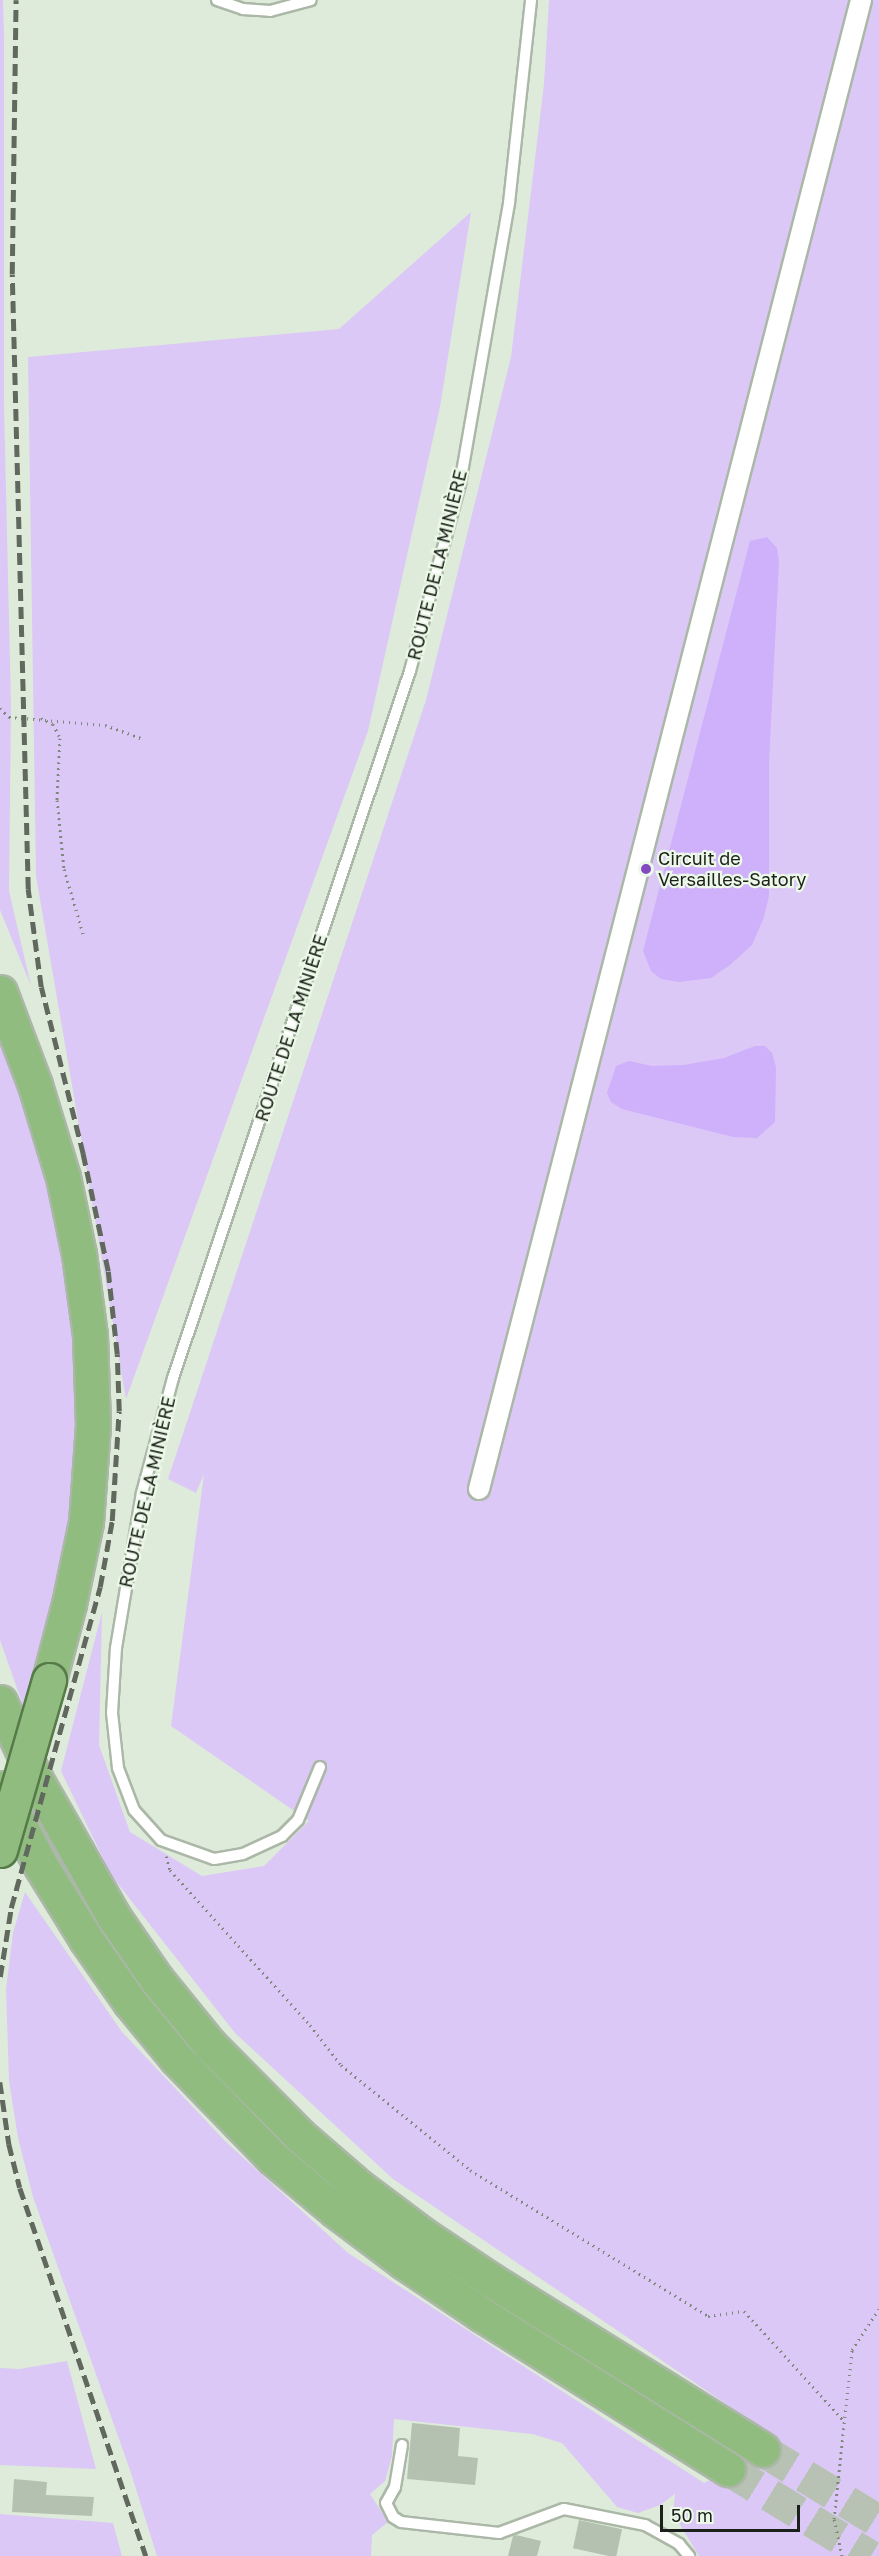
<!DOCTYPE html>
<meta charset="utf-8">
<style>
body{margin:0}
#map{position:relative;width:879px;height:2556px;overflow:hidden;background:#dfebda;font-family:"Golos Text",sans-serif}
div>[style]{position:absolute}
[style*='--x']{left:calc(var(--x)*1px);top:calc(var(--y)*1px);width:calc(var(--w)*1px);rotate:calc(var(--a)*1deg)}
.green>*{inset:0;background:#dbc8f6}
.water>*{inset:0;background:#cfb0fa}
.building>*{inset:0;background:#b5c1b0;transform-origin:0 0}
.trunk-tunnel>*{height:33px;margin-top:-16.5px;transform-origin:0;background:repeating-linear-gradient(90deg,#b8c2b4 0 33px,transparent 0 49px)}
.path>*{height:3px;margin-top:-1.5px;transform-origin:0;background:repeating-linear-gradient(90deg,#80887c 0 1.5px,transparent 0 6px)}
.roads{filter:drop-shadow(2px 0 #abb7a7) drop-shadow(-2px 0 #abb7a7) drop-shadow(0 2px #abb7a7) drop-shadow(0 -2px #abb7a7)}
.service>*{height:10px;margin:-5px;padding:0 5px;transform-origin:5px;border-radius:5px;background:#fff}
.minor>*{height:20px;margin:-10px;padding:0 10px;transform-origin:10px;border-radius:10px;background:#fff}
.trunk>*{height:33px;margin:-16.5px;padding:0 16.5px;transform-origin:16.5px;border-radius:16.5px;background:#90bc80}
.rail>*{height:4.5px;margin-top:-2.25px;transform-origin:0;background:repeating-linear-gradient(90deg,#61685e 0 12px,transparent 0 18px)}
.bridges{filter:drop-shadow(2px 0 #567a48) drop-shadow(-2px 0 #567a48) drop-shadow(0 2px #567a48) drop-shadow(0 -2px #567a48)}
.trunk-bridge>*{height:33px;margin:-16.5px;padding:0 16.5px;transform-origin:16.5px;border-radius:16.5px;background:#90bc80}
.dots>*{width:16px;height:16px;translate:-50% -50%;box-sizing:border-box;border:3px solid #ecf9e8;border-radius:50%}
span{translate:-50% -50%;white-space:nowrap;text-align:center;line-height:1.15;-webkit-text-stroke:4.5px #ecf9e8;paint-order:stroke}
.street-label{font-size:18px;color:#1c201a}
.poi-label{font-size:18px;color:#1c201a}
.left{translate:0 -50%;text-align:left}
.scale{position:absolute;left:660px;top:2505px;width:140px;height:27px;box-sizing:border-box;border:3px solid #1c201a;border-top:0;padding-left:8px;font-size:18px;line-height:21px;white-space:nowrap;color:#1c201a;-webkit-text-stroke:4px #ecf9e8;paint-order:stroke}
</style>
<div id="map">
<div class="green">
<i style="clip-path:polygon(0 0,3px 0,4px 35px,4px 404px,11px 705px,9px 891px,31px 986px,0 910px)"></i>
<i style="clip-path:polygon(549px 0,879px 0,879px 2556px,699px 2556px,673px 2513px,675px 2494px,660px 2505px,638px 2513px,617px 2507px,562px 2443px,532px 2434px,394px 2419px,392px 2456px,385px 2481px,370px 2494px,388px 2522px,372px 2535px,371px 2556px,157px 2556px,130px 2470px,33px 2197px,18px 2138px,9px 2081px,6px 1989px,13px 1933px,25px 1892px,122px 2032px,226px 2142px,348px 2253px,704px 2483px,745px 2462px,765px 2461px,778px 2439px,393px 2179px,235px 2033px,111px 1875px,61px 1771px,102px 1612px,99px 1745px,130px 1832px,202px 1876px,264px 1866px,309px 1821px,171px 1726px,204px 1474px,196px 1493px,168px 1479px,426px 700px,511px 357px,544px 84px)"></i>
<i style="clip-path:polygon(471px 212px,440px 407px,368px 731px,126px 1399px,36px 876px,28px 357px,339px 329px)"></i>
<i style="clip-path:polygon(0 1030px,44px 1149px,80px 1342px,72px 1536px,24px 1708px,0 1640px)"></i>
<i style="clip-path:polygon(67px 2361px,96px 2469px,0 2465px,0 2368px,19px 2369px)"></i>
<i style="clip-path:polygon(0 2514px,113px 2523px,122px 2556px,0 2556px)"></i>
</div>
<div class="water">
<i style="clip-path:polygon(767px 537px,777px 548px,779px 562px,769px 763px,769px 896px,764px 917px,752px 945px,730px 965px,711px 978px,679px 982px,661px 979px,651px 971px,643px 951px,750px 541px)"></i>
<i style="clip-path:polygon(755px 1046px,765px 1046px,772px 1053px,776px 1067px,775px 1122px,757px 1138px,733px 1137px,622px 1109px,611px 1102px,607px 1093px,616px 1066px,629px 1061px,652px 1066px,684px 1065px,724px 1058px)"></i>
</div>
<div class="building">
<i style="clip-path:polygon(412px 2423px,460px 2428px,458px 2456px,478px 2458px,475px 2485px,407px 2479px)"></i>
<i style="clip-path:polygon(14px 2479px,47px 2482px,46px 2495px,94px 2497px,92px 2516px,12px 2512px)"></i>
<i style="left:579px;top:2520px;width:44px;height:29px;rotate:12deg"></i>
<i style="clip-path:polygon(516px 2535px,541px 2541px,537px 2556px,508px 2556px,513px 2536px)"></i>
</div>
<div class="trunk-tunnel">
<i style="--x:763;--y:2450;--w:136;--a:31.5"></i>
<i style="--x:728;--y:2469;--w:167;--a:31.5"></i>
</div>
<div class="path">
<i style="--x:0;--y:708;--w:13;--a:45"></i>
<i style="--x:9;--y:717;--w:96;--a:4.8"></i>
<i style="--x:105;--y:725;--w:38;--a:20"></i>
<i style="--x:41;--y:718;--w:13;--a:27"></i>
<i style="--x:53;--y:724;--w:16;--a:63"></i>
<i style="--x:60;--y:738;--w:62;--a:92.8"></i>
<i style="--x:57;--y:800;--w:69;--a:84.2"></i>
<i style="--x:64;--y:869;--w:71;--a:73.6"></i>
<i style="--x:166;--y:1856;--w:15;--a:74"></i>
<i style="--x:170;--y:1870;--w:209;--a:47.9"></i>
<i style="--x:310;--y:2025;--w:51;--a:52.2"></i>
<i style="--x:341;--y:2065;--w:166;--a:39.1"></i>
<i style="--x:470;--y:2170;--w:279;--a:31.5"></i>
<i style="--x:708;--y:2316;--w:36;--a:-8"></i>
<i style="--x:744;--y:2311;--w:150;--a:47.7"></i>
<i style="--x:842;--y:2556;--w:38;--a:-102"></i>
<i style="--x:834;--y:2519;--w:170;--a:-83.9"></i>
<i style="--x:852;--y:2350;--w:49;--a:-56.6"></i>
</div>
<div class="roads">
<div class="service">
<i style="--x:217;--y:0;--w:28;--a:19"></i>
<i style="--x:243;--y:9;--w:27;--a:4"></i>
<i style="--x:270;--y:11;--w:42;--a:-15"></i>
<i style="--x:320;--y:1767;--w:57;--a:112.5"></i>
<i style="--x:298;--y:1820;--w:23;--a:135"></i>
<i style="--x:282;--y:1836;--w:43;--a:155.2"></i>
<i style="--x:243;--y:1854;--w:29;--a:170"></i>
<i style="--x:214;--y:1859;--w:56;--a:-160.3"></i>
<i style="--x:161;--y:1840;--w:40;--a:-132"></i>
<i style="--x:134;--y:1810;--w:45;--a:-110.9"></i>
<i style="--x:118;--y:1768;--w:55;--a:-96.2"></i>
<i style="--x:112;--y:1713;--w:65;--a:-86.5"></i>
<i style="--x:116;--y:1648;--w:157;--a:-80.5"></i>
<i style="--x:142;--y:1493;--w:119;--a:-74.9"></i>
<i style="--x:173;--y:1378;--w:746;--a:-71.47"></i>
<i style="--x:410;--y:671;--w:194;--a:-75"></i>
<i style="--x:460;--y:484;--w:285;--a:-80.1"></i>
<i style="--x:509;--y:203;--w:204;--a:-83.8"></i>
<i style="--x:402;--y:2445;--w:43;--a:99.5"></i>
<i style="--x:395;--y:2487;--w:18;--a:119"></i>
<i style="--x:386;--y:2503;--w:16;--a:63"></i>
<i style="--x:393;--y:2517;--w:9;--a:32"></i>
<i style="--x:401;--y:2522;--w:99;--a:6.4"></i>
<i style="--x:499;--y:2533;--w:69;--a:-20.3"></i>
<i style="--x:564;--y:2509;--w:83;--a:11.2"></i>
<i style="--x:645;--y:2525;--w:39;--a:29"></i>
<i style="--x:679;--y:2544;--w:16;--a:50"></i>
</div>
<div class="minor">
<i style="--x:479;--y:1489;--w:1537;--a:-75.61"></i>
</div>
<div class="trunk">
<i style="--x:0;--y:992;--w:99;--a:69.4"></i>
<i style="--x:35;--y:1085;--w:96;--a:73.1"></i>
<i style="--x:63;--y:1177;--w:79;--a:78.3"></i>
<i style="--x:79;--y:1254;--w:82;--a:82.3"></i>
<i style="--x:90;--y:1335;--w:90;--a:88.1"></i>
<i style="--x:93;--y:1425;--w:97;--a:94.1"></i>
<i style="--x:86;--y:1522;--w:84;--a:101.7"></i>
<i style="--x:69;--y:1604;--w:79;--a:104.7"></i>
<i style="--x:0;--y:1702;--w:86;--a:65.2"></i>
<i style="--x:36;--y:1780;--w:83;--a:60.3"></i>
<i style="--x:77;--y:1852;--w:73;--a:60.6"></i>
<i style="--x:113;--y:1916;--w:78;--a:55.5"></i>
<i style="--x:157;--y:1980;--w:82;--a:50.9"></i>
<i style="--x:209;--y:2044;--w:129;--a:45.3"></i>
<i style="--x:300;--y:2136;--w:78;--a:40.8"></i>
<i style="--x:359;--y:2187;--w:80;--a:36.9"></i>
<i style="--x:423;--y:2235;--w:83;--a:33.7"></i>
<i style="--x:492;--y:2281;--w:319;--a:31.9"></i>
<i style="--x:0;--y:1788;--w:88;--a:62.3"></i>
<i style="--x:41;--y:1866;--w:86;--a:58.3"></i>
<i style="--x:86;--y:1939;--w:77;--a:55.1"></i>
<i style="--x:130;--y:2002;--w:72;--a:50.6"></i>
<i style="--x:176;--y:2058;--w:139;--a:45.9"></i>
<i style="--x:273;--y:2158;--w:81;--a:40"></i>
<i style="--x:335;--y:2210;--w:86;--a:37"></i>
<i style="--x:404;--y:2262;--w:93;--a:34"></i>
<i style="--x:481;--y:2314;--w:292;--a:32.1"></i>
</div>
</div>
<div class="rail">
<i style="--x:0;--y:1977;--w:70;--a:-80.9"></i>
<i style="--x:11;--y:1908;--w:333;--a:-74.5"></i>
<i style="--x:100;--y:1587;--w:67;--a:-79.7"></i>
<i style="--x:112;--y:1521;--w:110;--a:-86.4"></i>
<i style="--x:119;--y:1411;--w:57;--a:-92"></i>
<i style="--x:117;--y:1354;--w:83;--a:-96.2"></i>
<i style="--x:108;--y:1271;--w:120;--a:-102.1"></i>
<i style="--x:83;--y:1154;--w:172;--a:-104.1"></i>
<i style="--x:41;--y:987;--w:99;--a:-97.6"></i>
<i style="--x:28;--y:889;--w:615;--a:-91.49"></i>
<i style="--x:12;--y:274;--w:274;--a:-89.2"></i>
<i style="--x:0;--y:2082;--w:63;--a:81.7"></i>
<i style="--x:9;--y:2144;--w:45;--a:76"></i>
<i style="--x:20;--y:2188;--w:389;--a:71.1"></i>
</div>
<div class="bridges">
<div class="trunk-bridge">
<i style="--x:0;--y:1850;--w:177;--a:-73.9"></i>
</div>
</div>
<div class="dots">
<i style="left:646px;top:869px;background:#8349c0"></i>
</div>
<div class="street-label">
<span style="left:437px;top:565px;rotate:-76deg">ROUTE DE LA MINIÈRE</span>
<span style="left:291px;top:1028px;rotate:-72deg">ROUTE DE LA MINIÈRE</span>
<span style="left:147px;top:1492px;rotate:-77deg">ROUTE DE LA MINIÈRE</span>
</div>
<div class="poi-label">
<span class="left" style="left:658px;top:869px">Circuit de<br>Versailles-Satory</span>
</div>
<div class="scale">50 m</div>
</div>
